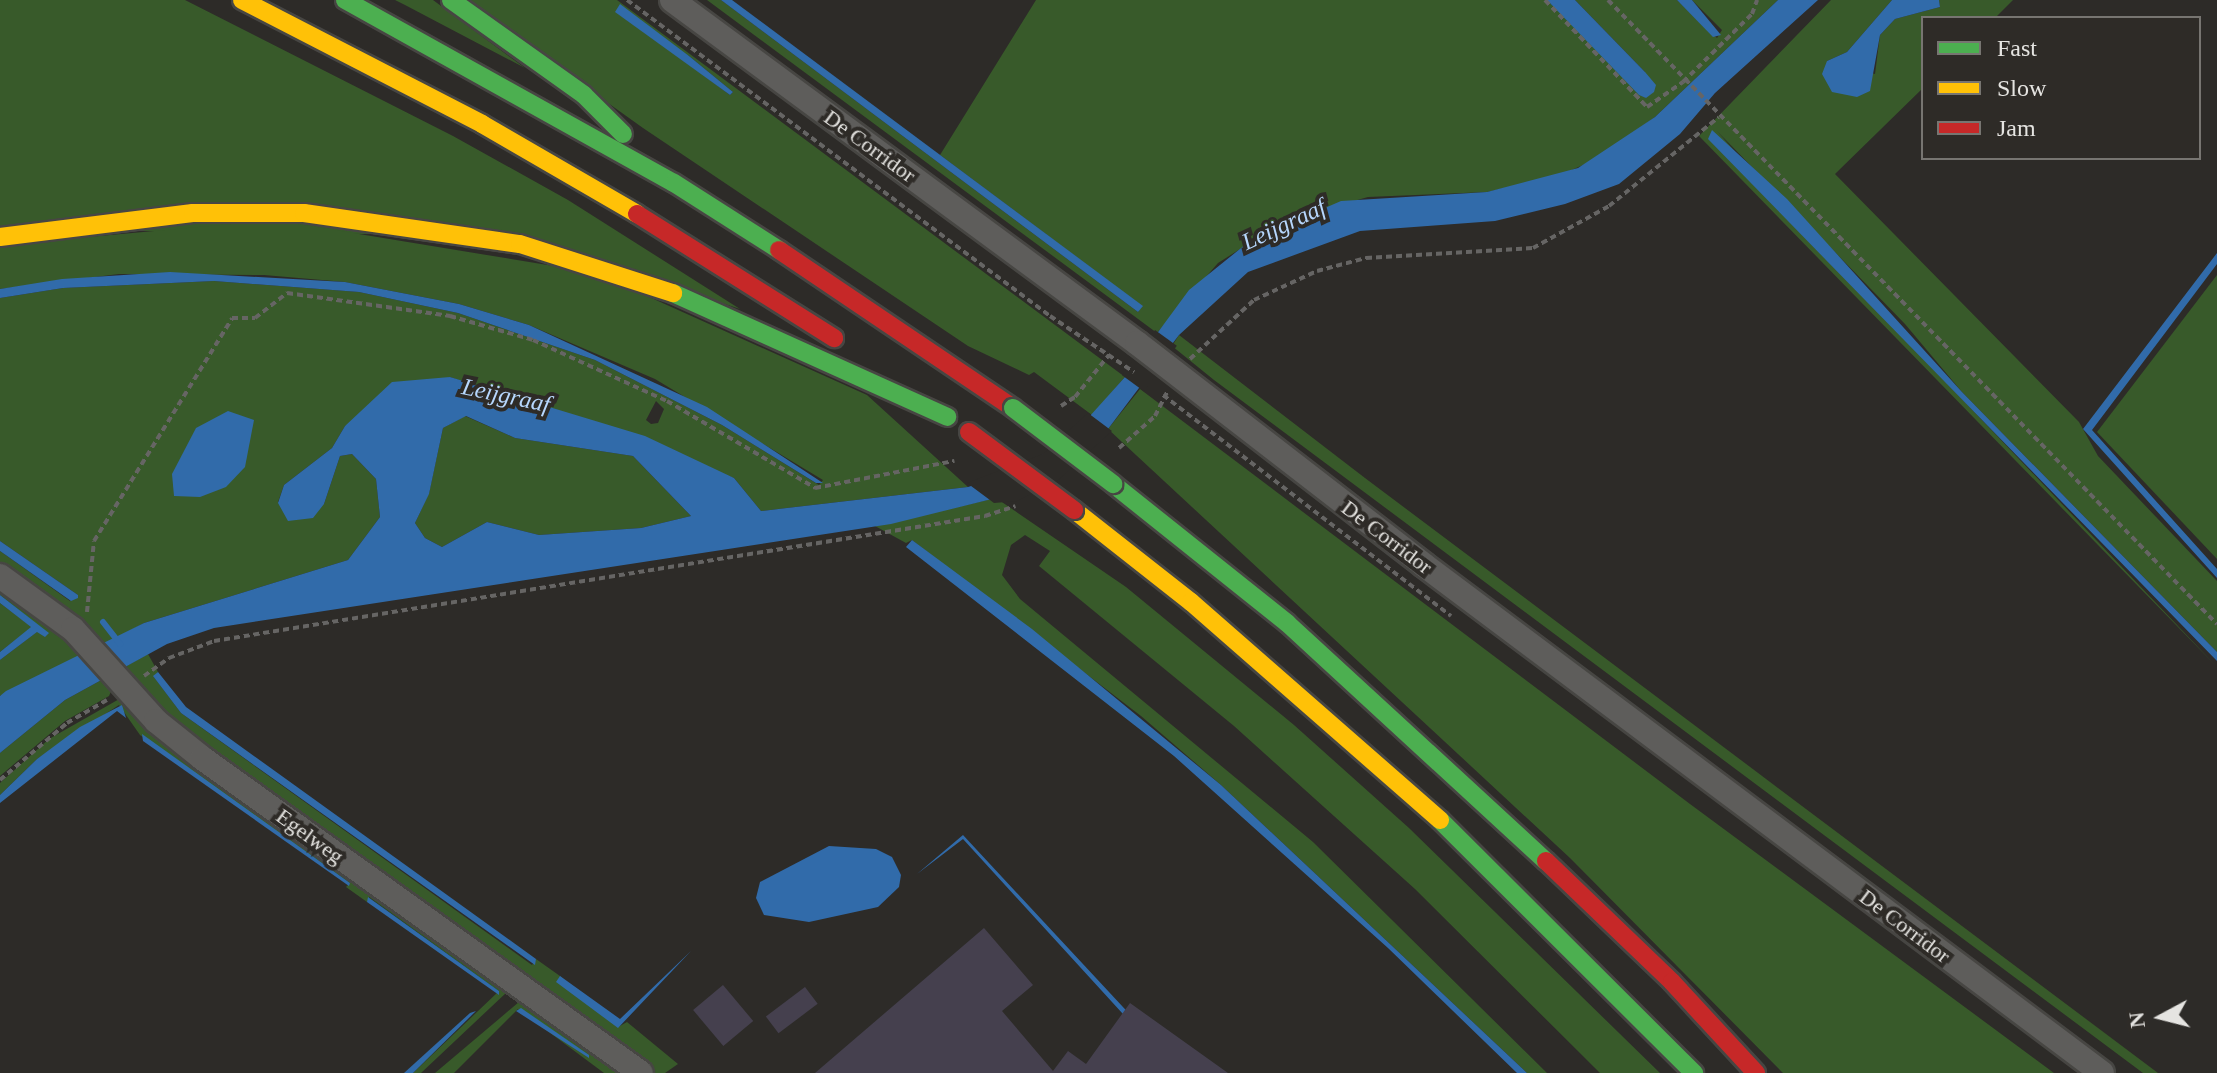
<!DOCTYPE html>
<style>
body{margin:0}
#map{position:relative;width:2217px;height:1073px;overflow:hidden;background:#2d2b28;font-family:"Times New Roman",serif}
div>[style]{position:absolute}
[style*='--x']{left:calc(var(--x)*1px);top:calc(var(--y)*1px);width:calc(var(--w)*1px);rotate:calc(var(--a)*1deg)}
.green>*{inset:0;background:#385a2a}
.water>*{inset:0;background:#316baa}
.pier>*{inset:0;background:#2d2b28;transform-origin:0 0}
.stream>*{height:6px;margin:-3px;padding:0 3px;transform-origin:3px;border-radius:3px;background:#316baa}
.building>*{inset:0;background:#45404e;transform-origin:0 0}
.path>*{height:4px;margin-top:-2px;transform-origin:0;background:repeating-linear-gradient(90deg,#666564 0 6px,transparent 0 10px)}
.roads{filter:drop-shadow(2px 0 #474643) drop-shadow(-2px 0 #474643) drop-shadow(0 2px #474643) drop-shadow(0 -2px #474643)}
.street>*{height:24px;margin:-12px;padding:0 12px;transform-origin:12px;border-radius:12px;background:#5e5d5b}
.fast>*{height:18px;margin:-9px;padding:0 9px;transform-origin:9px;border-radius:9px;background:#4caf50}
.slow>*{height:18px;margin:-9px;padding:0 9px;transform-origin:9px;border-radius:9px;background:#ffc107}
.jam>*{height:18px;margin:-9px;padding:0 9px;transform-origin:9px;border-radius:9px;background:#c62828}
.bridges{filter:drop-shadow(2px 0 #474643) drop-shadow(-2px 0 #474643) drop-shadow(0 2px #474643) drop-shadow(0 -2px #474643)}
.fast-bridge>*{height:18px;margin:-9px;padding:0 9px;transform-origin:9px;border-radius:9px;background:#4caf50}
.jam-bridge>*{height:18px;margin:-9px;padding:0 9px;transform-origin:9px;border-radius:9px;background:#c62828}
span{translate:-50% -50%;white-space:nowrap;text-align:center;line-height:1.15;-webkit-text-stroke:8px #2e2b27;paint-order:stroke}
.street-label{font-size:22px;color:#e5e4e1}
.water-label{font-size:24px;color:#b7d7fd;font-style:italic}
.legend{position:absolute;left:1921px;top:16px;width:280px;height:144px;box-sizing:border-box;background:#2e2b27;border:2px solid #777571;margin:0;padding:10px 14px;list-style:none;font-size:24px;color:#e5e4e1}
.legend li{display:flex;align-items:center;gap:16px;height:40px}
.legend b{width:40px;border:2px solid #777571}
.north{position:absolute;left:2121px;top:977px;width:80px;height:80px;-webkit-text-stroke:6px #2e2b27;paint-order:stroke;rotate:263deg;font-size:22px;font-weight:700;line-height:32px;text-align:center;color:#e5e4e1}
.north::after{content:'';display:block;margin:auto;width:28px;height:36px;background:#e5e4e1;clip-path:polygon(50% 0,100% 100%,50% 72%,0 100%)}
</style>
<div id="map">
<div class="green">
<i style="clip-path:polygon(0 0,185px 0,453px 136px,568px 200px,740px 309px,517px 236px,0 229px)"></i>
<i style="clip-path:polygon(395px 0,433px 0,525px 68px,405px 5px)"></i>
<i style="clip-path:polygon(evenodd,464px 0,617px 0,1125px 377px,1092px 415px,1034px 372px,1029px 375px,968px 346px,643px 128px,464px 0,652px 37px,689px 56px,733px 92px,730px 95px,652px 37px)"></i>
<i style="clip-path:polygon(707px 0,721px 0,1138px 312px,1142px 306px,940px 155px,1036px 0,1547px 0,1646px 98px,1645px 72px,1575px 0,1677px 0,1717px 38px,1722px 30px,1692px 0,1778px 0,1655px 117px,1599px 158px,1558px 176px,1487px 192px,1368px 197px,1286px 220px,1218px 263px,1157px 333px)"></i>
<i style="clip-path:polygon(1831px 0,1892px 0,1847px 52px,1827px 61px,1875px 74px,1880px 35px,1895px 19px,1940px 7px,1939px 0,2013px 0,1995px 18px,1923px 18px,1923px 88px,1835px 174px,2079px 422px,2098px 456px,2217px 581px,2217px 652px,1962px 392px,1905px 324px,1717px 131px,1845px 276px,2217px 667px,1699px 136px)"></i>
<i style="clip-path:polygon(evenodd,274px 220px,596px 273px,867px 395px,968px 487px,761px 511px,734px 478px,450px 377px,345px 426px,332px 448px,284px 485px,278px 502px,324px 504px,340px 456px,352px 454px,376px 479px,380px 517px,348px 560px,144px 623px,100px 647px,0 567px,0 551px,70px 601px,78px 595px,0 541px,0 298px,63px 288px,214px 281px,359px 292px,458px 313px,595px 360px,722px 425px,819px 485px,823px 480px,655px 379px,529px 325px,459px 304px,345px 282px,264px 275px,119px 274px,0 289px,0 245px,274px 220px,656px 401px,664px 409px,658px 423px,651px 424px,646px 420px,656px 401px)"></i>
<i style="clip-path:polygon(2217px 275px,2217px 559px,2097px 432px)"></i>
<i style="clip-path:polygon(1179px 335px,1365px 478px,2158px 1073px,2143px 1073px,1214px 380px,1172px 346px)"></i>
<i style="clip-path:polygon(1140px 389px,1690px 804px,2054px 1073px,1783px 1073px,1570px 858px,1108px 429px)"></i>
<i style="clip-path:polygon(465px 416px,515px 438px,633px 456px,691px 516px,641px 528px,539px 535px,487px 522px,442px 547px,425px 538px,415px 523px,429px 493px,443px 428px)"></i>
<i style="clip-path:polygon(996px 498px,1126px 587px,1294px 725px,1409px 828px,1660px 1073px,1600px 1073px,1415px 889px,1234px 726px,1039px 566px,1050px 551px,1025px 535px,1011px 545px,1002px 575px,1020px 599px,1313px 842px,1547px 1073px,1527px 1073px,1221px 785px,1141px 716px,912px 540px,906px 543px,875px 526px)"></i>
<i style="clip-path:polygon(0 583px,83px 655px,0 696px,0 660px,38px 631px,48px 633px,0 595px)"></i>
<i style="clip-path:polygon(0 603px,32px 627px,0 652px)"></i>
<i style="clip-path:polygon(148px 654px,158px 672px,154px 677px,181px 713px,532px 965px,536px 959px,560px 976px,618px 1027px,627px 1022px,678px 1064px,665px 1073px,650px 1073px,162px 717px,121px 669px)"></i>
<i style="clip-path:polygon(105px 678px,113px 687px,109px 696px,65px 721px,0 776px,0 753px,65px 700px)"></i>
<i style="clip-path:polygon(121px 698px,506px 984px,507px 992px,421px 1073px,413px 1073px,499px 991px,369px 897px,367px 902px,346px 887px,350px 883px,140px 735px,119px 705px,37px 759px,0 795px,0 783px,49px 739px)"></i>
<i style="clip-path:polygon(519px 1002px,532px 1003px,630px 1073px,604px 1073px,518px 1009px,454px 1073px,435px 1073px)"></i>
</div>
<div class="water">
<i style="clip-path:polygon(721px 0,732px 0,1143px 306px,1138px 312px)"></i>
<i style="clip-path:polygon(1547px 0,1575px 0,1645px 72px,1656px 85px,1654px 92px,1646px 98px,1639px 95px)"></i>
<i style="clip-path:polygon(1677px 0,1692px 0,1721px 35px,1713px 37px)"></i>
<i style="clip-path:polygon(evenodd,1778px 0,1818px 0,1715px 93px,1680px 134px,1619px 184px,1565px 204px,1495px 221px,1360px 231px,1248px 272px,1179px 335px,1108px 429px,996px 498px,891px 524px,214px 628px,167px 644px,65px 700px,0 753px,0 696px,6px 691px,144px 623px,348px 560px,380px 517px,376px 479px,352px 454px,340px 456px,324px 504px,313px 518px,288px 521px,278px 503px,284px 485px,332px 448px,345px 426px,392px 382px,450px 377px,645px 436px,734px 478px,761px 511px,968px 487px,1015px 472px,1071px 437px,1125px 377px,1189px 290px,1251px 240px,1341px 201px,1487px 192px,1578px 168px,1655px 117px,1778px 0,466px 416px,515px 438px,633px 456px,691px 516px,641px 528px,539px 535px,487px 522px,442px 547px,425px 538px,415px 523px,429px 494px,443px 428px,466px 416px)"></i>
<i style="clip-path:polygon(1892px 0,1939px 0,1940px 7px,1895px 19px,1880px 35px,1870px 91px,1857px 97px,1832px 92px,1822px 74px,1827px 61px,1847px 52px)"></i>
<i style="clip-path:polygon(620px 4px,689px 56px,733px 92px,730px 95px,615px 12px)"></i>
<i style="clip-path:polygon(1712px 130px,1787px 199px,1962px 392px,2217px 652px,2217px 661px,1708px 139px)"></i>
<i style="clip-path:polygon(2217px 253px,2217px 264px,2092px 430px,2217px 569px,2217px 578px,2083px 429px)"></i>
<i style="clip-path:polygon(170px 272px,345px 282px,459px 304px,529px 325px,707px 407px,823px 483px,816px 483px,722px 425px,595px 360px,458px 313px,359px 292px,214px 281px,63px 288px,0 298px,0 289px,62px 279px)"></i>
<i style="clip-path:polygon(228px 411px,254px 420px,245px 467px,226px 487px,200px 497px,174px 496px,172px 474px,196px 428px)"></i>
<i style="clip-path:polygon(912px 540px,1032px 629px,1221px 785px,1527px 1073px,1517px 1073px,1388px 948px,1174px 756px,906px 547px)"></i>
<i style="clip-path:polygon(0 541px,78px 595px,78px 598px,71px 601px,0 551px)"></i>
<i style="clip-path:polygon(0 595px,49px 633px,45px 637px,37px 632px,0 660px,0 652px,31px 627px,0 603px)"></i>
<i style="clip-path:polygon(158px 672px,186px 707px,536px 959px,535px 965px,181px 713px,153px 676px)"></i>
<i style="clip-path:polygon(122px 705px,126px 718px,117px 711px,0 803px,0 795px,37px 759px,80px 727px)"></i>
<i style="clip-path:polygon(142px 734px,350px 883px,349px 886px,143px 741px)"></i>
<i style="clip-path:polygon(963px 835px,1149px 1035px,1144px 1037px,963px 839px,917px 874px)"></i>
<i style="clip-path:polygon(829px 846px,876px 849px,892px 857px,901px 875px,899px 887px,878px 907px,809px 922px,764px 915px,756px 898px,760px 882px)"></i>
<i style="clip-path:polygon(368px 897px,499px 991px,499px 995px,367px 902px)"></i>
<i style="clip-path:polygon(691px 951px,618px 1028px,556px 982px,560px 976px,620px 1019px)"></i>
<i style="clip-path:polygon(521px 1008px,589px 1055px,589px 1058px,516px 1011px)"></i>
<i style="clip-path:polygon(476px 1011px,413px 1073px,404px 1073px,470px 1013px)"></i>
</div>
<div class="pier">
<i style="left:1155px;top:330px;width:27px;height:56px;rotate:36deg"></i>
<i style="clip-path:polygon(1088px 413px,1112px 431px,1056px 482px,1017px 501px,994px 503px,967px 483px,1043px 454px)"></i>
</div>
<div class="stream">
<i style="--x:103;--y:622;--w:28;--a:52"></i>
</div>
<div class="building">
<i style="clip-path:polygon(984px 928px,1033px 985px,1002px 1011px,1053px 1071px,1068px 1051px,1086px 1064px,1130px 1003px,1228px 1073px,815px 1073px)"></i>
<i style="left:723px;top:985px;width:47px;height:39px;rotate:50deg"></i>
<i style="left:805px;top:987px;width:21px;height:49px;rotate:53deg"></i>
</div>
<div class="path">
<i style="--x:627;--y:0;--w:528;--a:36.76"></i>
<i style="--x:1050;--y:316;--w:101;--a:33.7"></i>
<i style="--x:1545;--y:0;--w:148;--a:46.4"></i>
<i style="--x:1647;--y:107;--w:44;--a:-34.8"></i>
<i style="--x:1683;--y:82;--w:97;--a:-44.6"></i>
<i style="--x:1752;--y:14;--w:15;--a:-70"></i>
<i style="--x:1608;--y:0;--w:872;--a:45.7"></i>
<i style="--x:1190;--y:359;--w:87;--a:-42.7"></i>
<i style="--x:1254;--y:300;--w:69;--a:-24.7"></i>
<i style="--x:1317;--y:271;--w:51;--a:-14.9"></i>
<i style="--x:1366;--y:258;--w:167;--a:-3.4"></i>
<i style="--x:1533;--y:248;--w:87;--a:-28.9"></i>
<i style="--x:1609;--y:206;--w:141;--a:-39"></i>
<i style="--x:1163;--y:395;--w:363;--a:37.5"></i>
<i style="--x:1061;--y:406;--w:17;--a:-33"></i>
<i style="--x:1075;--y:397;--w:54;--a:-51"></i>
<i style="--x:1119;--y:448;--w:48;--a:-41.6"></i>
<i style="--x:1155;--y:416;--w:27;--a:-63"></i>
<i style="--x:87;--y:612;--w:71;--a:-84.4"></i>
<i style="--x:94;--y:541;--w:262;--a:-58.2"></i>
<i style="--x:232;--y:318;--w:23;--a:0"></i>
<i style="--x:255;--y:318;--w:41;--a:-38"></i>
<i style="--x:287;--y:293;--w:165;--a:8"></i>
<i style="--x:450;--y:316;--w:86;--a:16.1"></i>
<i style="--x:533;--y:340;--w:147;--a:24.5"></i>
<i style="--x:667;--y:401;--w:172;--a:30.4"></i>
<i style="--x:815;--y:488;--w:142;--a:-11"></i>
<i style="--x:144;--y:676;--w:31;--a:-36"></i>
<i style="--x:169;--y:658;--w:48;--a:-20.7"></i>
<i style="--x:214;--y:641;--w:781;--a:-9.21"></i>
<i style="--x:985;--y:516;--w:32;--a:-18"></i>
<i style="--x:0;--y:780;--w:88;--a:-40.4"></i>
<i style="--x:67;--y:723;--w:46;--a:-29.9"></i>
</div>
<div class="roads">
<div class="street">
<i style="--x:672;--y:0;--w:578;--a:36.41"></i>
<i style="--x:1137;--y:343;--w:363;--a:37.7"></i>
<i style="--x:1424;--y:565;--w:847;--a:36.84"></i>
<i style="--x:0;--y:576;--w:90;--a:36"></i>
<i style="--x:73;--y:629;--w:124;--a:47.9"></i>
<i style="--x:156;--y:721;--w:59;--a:38.8"></i>
<i style="--x:202;--y:758;--w:540;--a:35.66"></i>
</div>
<div class="fast">
<i style="--x:345;--y:0;--w:376;--a:29.1"></i>
<i style="--x:674;--y:183;--w:125;--a:32.5"></i>
<i style="--x:451;--y:0;--w:163;--a:35.5"></i>
<i style="--x:584;--y:95;--w:55;--a:45"></i>
<i style="--x:673;--y:293;--w:301;--a:24.3"></i>
<i style="--x:1113;--y:484;--w:223;--a:38.6"></i>
<i style="--x:1287;--y:623;--w:352;--a:42.6"></i>
<i style="--x:1440;--y:820;--w:359;--a:44.9"></i>
</div>
<div class="slow">
<i style="--x:242;--y:0;--w:270;--a:27.3"></i>
<i style="--x:482;--y:124;--w:179;--a:30.1"></i>
<i style="--x:0;--y:237;--w:194;--a:-7.1"></i>
<i style="--x:193;--y:213;--w:111;--a:0"></i>
<i style="--x:304;--y:213;--w:218;--a:8.2"></i>
<i style="--x:520;--y:244;--w:161;--a:17.8"></i>
<i style="--x:1074;--y:510;--w:149;--a:38.2"></i>
<i style="--x:1191;--y:602;--w:331;--a:41.2"></i>
</div>
<div class="jam">
<i style="--x:637;--y:214;--w:233;--a:32.2"></i>
<i style="--x:779;--y:250;--w:282;--a:34"></i>
<i style="--x:1546;--y:861;--w:175;--a:43.8"></i>
<i style="--x:1672;--y:982;--w:124;--a:47.3"></i>
</div>
</div>
<div class="bridges">
<div class="fast-bridge">
<i style="--x:1013;--y:408;--w:126;--a:37.2"></i>
</div>
<div class="jam-bridge">
<i style="--x:969;--y:432;--w:131;--a:36.6"></i>
</div>
</div>
<div class="street-label">
<span style="left:870px;top:146px;rotate:36deg">De Corridor</span>
<span style="left:1387px;top:537px;rotate:37deg">De Corridor</span>
<span style="left:310px;top:836px;rotate:36deg">Egelweg</span>
<span style="left:1905px;top:926px;rotate:37deg">De Corridor</span>
</div>
<div class="water-label">
<span style="left:1284px;top:225px;rotate:-25deg">Leijgraaf</span>
<span style="left:506px;top:396px;rotate:12deg">Leijgraaf</span>
</div>
<ul class="legend">
<li><b style="height:10px;background:#4caf50"></b>Fast</li>
<li><b style="height:10px;background:#ffc107"></b>Slow</li>
<li><b style="height:10px;background:#c62828"></b>Jam</li>
</ul>
<div class="north">N</div>
</div>
